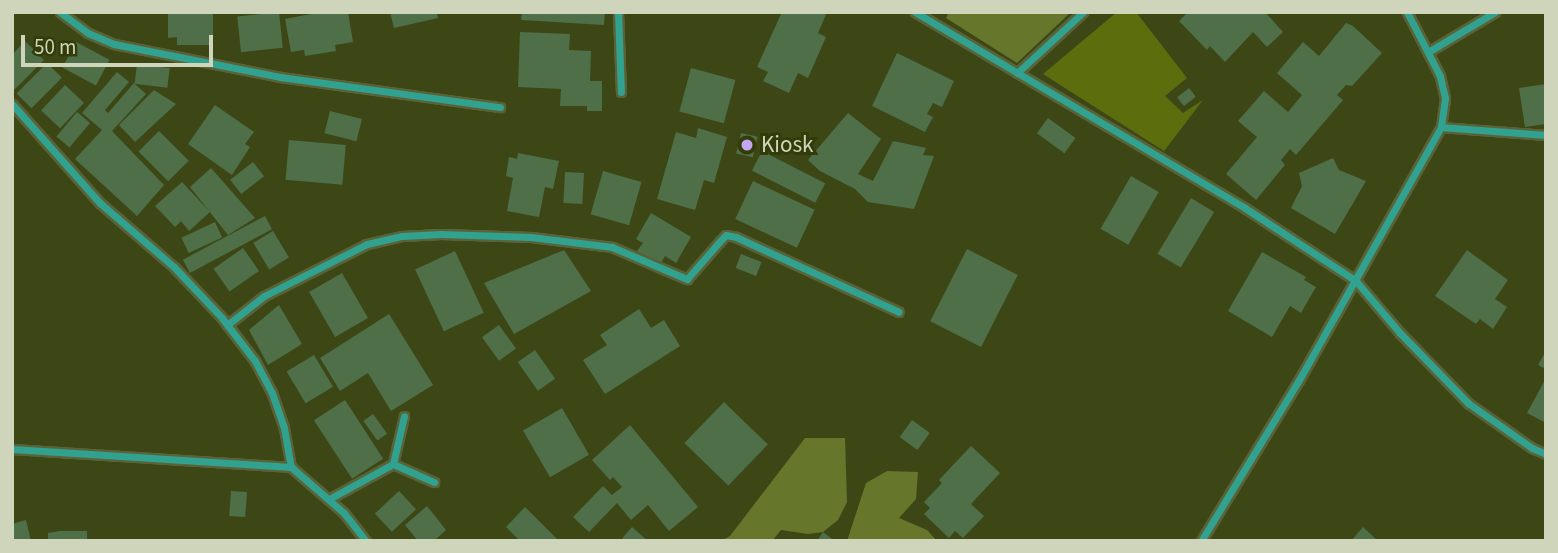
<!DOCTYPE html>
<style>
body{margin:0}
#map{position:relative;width:1558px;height:553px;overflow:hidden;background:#3d4716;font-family:"Source Sans 3",sans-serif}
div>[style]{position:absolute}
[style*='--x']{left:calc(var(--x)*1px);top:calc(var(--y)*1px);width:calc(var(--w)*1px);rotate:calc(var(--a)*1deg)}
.green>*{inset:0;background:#5c6d0d}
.forest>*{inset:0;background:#66762b}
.building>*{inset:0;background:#4e6f47;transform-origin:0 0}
.roads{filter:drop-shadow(2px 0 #5a6337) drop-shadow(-2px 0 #5a6337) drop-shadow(0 2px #5a6337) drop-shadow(0 -2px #5a6337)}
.street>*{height:7px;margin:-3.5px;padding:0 3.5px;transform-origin:3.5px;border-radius:3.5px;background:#31a290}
.dots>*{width:19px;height:19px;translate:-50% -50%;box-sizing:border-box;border:4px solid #333c09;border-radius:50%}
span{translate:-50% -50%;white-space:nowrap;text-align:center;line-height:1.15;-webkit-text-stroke:6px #333c09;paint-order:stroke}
.poi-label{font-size:23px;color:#ced5bb}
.left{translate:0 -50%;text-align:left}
.frame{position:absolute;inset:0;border:14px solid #ced5bb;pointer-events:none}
.scale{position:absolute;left:21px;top:35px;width:192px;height:32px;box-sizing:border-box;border:4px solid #ced5bb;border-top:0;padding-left:9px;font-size:21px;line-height:24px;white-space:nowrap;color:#ced5bb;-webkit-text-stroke:5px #333c09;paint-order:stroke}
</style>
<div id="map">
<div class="green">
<i style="clip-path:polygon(1117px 12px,1136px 12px,1187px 78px,1165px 96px,1183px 113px,1203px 100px,1164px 151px,1043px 74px)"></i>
</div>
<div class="forest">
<i style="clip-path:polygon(949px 12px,1071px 12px,1017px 63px,946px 18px)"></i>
<i style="clip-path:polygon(805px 438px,845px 438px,847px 502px,838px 520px,823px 532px,808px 534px,781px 530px,772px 541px,721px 541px,730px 536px)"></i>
<i style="clip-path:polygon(887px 471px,918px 472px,916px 499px,899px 518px,927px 530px,937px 541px,847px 541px,866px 483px)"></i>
</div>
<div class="building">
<i style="clip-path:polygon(168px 12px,213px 12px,213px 45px,177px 45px,177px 37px,168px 38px)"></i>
<i style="left:279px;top:12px;width:36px;height:42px;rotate:84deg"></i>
<i style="clip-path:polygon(321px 12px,348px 12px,353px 42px,335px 45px,336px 51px,305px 56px,304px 50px,291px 52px,285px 19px)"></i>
<i style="clip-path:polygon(390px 12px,437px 12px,438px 18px,394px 28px)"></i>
<i style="clip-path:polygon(522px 12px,605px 12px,604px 25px,521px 20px)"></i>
<i style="clip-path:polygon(782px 12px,827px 12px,818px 33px,826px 37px,808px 78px,798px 73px,789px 93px,763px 81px,768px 72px,757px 67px)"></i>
<i style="clip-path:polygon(1188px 12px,1265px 12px,1283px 32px,1267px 47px,1253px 32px,1225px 62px,1210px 46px,1207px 50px,1179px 21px)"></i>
<i style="clip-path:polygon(1346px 23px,1353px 26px,1382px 53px,1352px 86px,1346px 85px,1337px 95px,1343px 100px,1296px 155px,1290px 149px,1281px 160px,1285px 165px,1256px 200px,1226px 174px,1257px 137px,1238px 121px,1264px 91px,1288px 112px,1302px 95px,1277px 73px,1303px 42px,1319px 56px)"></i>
<i style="clip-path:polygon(520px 32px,570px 34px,569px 50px,591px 51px,590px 81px,602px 81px,602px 111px,587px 111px,587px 106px,560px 106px,561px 89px,518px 87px)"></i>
<i style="clip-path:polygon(25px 41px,44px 60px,12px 92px,12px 55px)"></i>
<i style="left:76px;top:42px;width:38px;height:29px;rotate:28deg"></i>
<i style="clip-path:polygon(897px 53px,954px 81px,942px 107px,933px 103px,927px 114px,933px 117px,925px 132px,872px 106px)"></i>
<i style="left:47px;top:63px;width:21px;height:43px;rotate:45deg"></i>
<i style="left:137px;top:64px;width:33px;height:20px;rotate:7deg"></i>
<i style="left:691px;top:68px;width:46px;height:45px;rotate:15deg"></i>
<i style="clip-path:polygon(117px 72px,129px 82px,105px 110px,108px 113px,134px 83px,146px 94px,112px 131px,164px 185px,137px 216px,75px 159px,102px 130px,82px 113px)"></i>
<i style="clip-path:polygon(1546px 84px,1546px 124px,1525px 127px,1519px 88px)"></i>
<i style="left:65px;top:85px;width:26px;height:35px;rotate:43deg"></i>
<i style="left:1189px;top:88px;width:11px;height:15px;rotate:52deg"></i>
<i style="clip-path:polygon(154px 90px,176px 104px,135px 142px,119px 125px)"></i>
<i style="clip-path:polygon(215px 105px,254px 132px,245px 144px,250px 147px,232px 175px,188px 144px)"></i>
<i style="left:330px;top:111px;width:33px;height:23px;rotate:14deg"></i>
<i style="left:77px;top:112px;width:17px;height:32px;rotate:40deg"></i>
<i style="clip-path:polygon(848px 113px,881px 139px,858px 174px,873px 181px,893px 141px,926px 148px,923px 155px,934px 156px,914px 209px,868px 202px,855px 189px,820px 171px,808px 160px)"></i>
<i style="left:1048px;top:118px;width:34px;height:19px;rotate:36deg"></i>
<i style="clip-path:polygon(698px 128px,727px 137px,714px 183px,704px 180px,695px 210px,657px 199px,676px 132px,696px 138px)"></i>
<i style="left:159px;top:131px;width:42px;height:29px;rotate:45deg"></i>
<i style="left:741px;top:133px;width:17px;height:21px;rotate:13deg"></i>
<i style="left:289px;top:140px;width:57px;height:40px;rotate:5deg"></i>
<i style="left:762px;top:151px;width:71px;height:22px;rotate:27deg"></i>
<i style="clip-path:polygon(518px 153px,559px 161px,553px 189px,545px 187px,539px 217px,507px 211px,513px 178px,506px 176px,509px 157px,517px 159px)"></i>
<i style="clip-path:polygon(1333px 158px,1339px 170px,1366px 181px,1335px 234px,1291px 208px,1302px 186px,1299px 173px)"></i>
<i style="left:253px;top:162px;width:18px;height:29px;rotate:52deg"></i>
<i style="clip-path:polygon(211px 168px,255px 218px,228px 235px,190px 187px)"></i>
<i style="left:603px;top:171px;width:40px;height:45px;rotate:16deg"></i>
<i style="left:565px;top:172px;width:19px;height:31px;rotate:3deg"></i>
<i style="left:1131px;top:176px;width:32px;height:61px;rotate:30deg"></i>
<i style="left:753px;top:181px;width:68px;height:42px;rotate:25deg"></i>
<i style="clip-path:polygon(182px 182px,210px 212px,189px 231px,181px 221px,175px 227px,155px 206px)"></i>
<i style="left:1191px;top:198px;width:27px;height:65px;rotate:31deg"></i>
<i style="clip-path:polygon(651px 213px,691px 237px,676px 263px,665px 256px,660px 265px,637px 251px,643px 243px,636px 239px)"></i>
<i style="left:265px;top:216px;width:15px;height:93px;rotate:62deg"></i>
<i style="left:215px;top:222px;width:17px;height:37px;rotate:65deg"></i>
<i style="left:273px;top:231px;width:31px;height:23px;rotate:59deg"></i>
<i style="left:243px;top:248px;width:28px;height:36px;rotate:55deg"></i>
<i style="left:967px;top:249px;width:57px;height:81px;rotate:27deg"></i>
<i style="clip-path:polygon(564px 250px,591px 291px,514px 334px,484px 283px)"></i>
<i style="clip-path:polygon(1467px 250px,1508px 280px,1495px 299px,1507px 307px,1493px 329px,1480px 319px,1476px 324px,1435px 296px)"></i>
<i style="left:455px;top:251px;width:68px;height:44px;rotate:65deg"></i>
<i style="clip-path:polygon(1262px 252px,1306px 277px,1304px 280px,1316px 287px,1301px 313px,1290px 306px,1272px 337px,1228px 311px)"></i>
<i style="left:741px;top:254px;width:22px;height:15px;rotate:21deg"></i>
<i style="left:342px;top:273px;width:52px;height:38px;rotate:60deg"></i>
<i style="clip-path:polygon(279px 305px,302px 344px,268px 365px,249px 330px)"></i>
<i style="clip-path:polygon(639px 309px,651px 328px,664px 320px,680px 346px,605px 394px,583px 360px,607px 345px,600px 335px)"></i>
<i style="clip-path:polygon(389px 314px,433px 385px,391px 411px,368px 373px,340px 391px,320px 358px)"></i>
<i style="left:499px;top:325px;width:29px;height:21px;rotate:54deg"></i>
<i style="left:535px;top:350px;width:35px;height:21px;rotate:55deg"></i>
<i style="clip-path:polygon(1546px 351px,1546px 369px,1538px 365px)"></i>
<i style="left:314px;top:355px;width:37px;height:32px;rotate:59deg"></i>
<i style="clip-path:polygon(1546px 378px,1546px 423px,1527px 413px)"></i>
<i style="left:345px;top:400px;width:70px;height:37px;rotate:57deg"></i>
<i style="left:724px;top:402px;width:61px;height:57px;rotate:44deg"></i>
<i style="left:562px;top:408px;width:54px;height:45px;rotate:60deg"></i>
<i style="left:373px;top:414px;width:24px;height:12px;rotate:54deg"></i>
<i style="left:912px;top:420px;width:22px;height:21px;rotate:36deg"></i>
<i style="clip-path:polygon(630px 425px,698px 507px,669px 531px,648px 505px,631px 520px,617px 503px,589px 532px,573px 517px,603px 486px,612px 495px,622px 487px,613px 477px,610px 480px,592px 460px)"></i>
<i style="clip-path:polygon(971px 446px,1000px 473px,971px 504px,984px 516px,963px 538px,955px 531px,949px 538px,924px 514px,930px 508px,924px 502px,942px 483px,939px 480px)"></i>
<i style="left:231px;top:491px;width:16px;height:25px;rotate:4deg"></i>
<i style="left:399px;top:491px;width:25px;height:33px;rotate:47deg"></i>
<i style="clip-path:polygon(427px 506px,446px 530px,434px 541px,418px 541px,405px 525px)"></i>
<i style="clip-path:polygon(525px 507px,559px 541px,520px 541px,506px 527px)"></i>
<i style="clip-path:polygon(26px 520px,31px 541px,12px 541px,12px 524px)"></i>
<i style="clip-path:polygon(632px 527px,648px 541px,620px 541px)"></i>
<i style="clip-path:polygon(1363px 527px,1378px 541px,1351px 541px)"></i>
<i style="clip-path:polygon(60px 531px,87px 531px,87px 541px,48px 541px,48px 533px)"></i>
<i style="clip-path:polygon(823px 532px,835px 541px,817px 541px)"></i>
</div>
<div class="roads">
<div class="street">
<i style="--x:60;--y:12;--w:35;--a:37"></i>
<i style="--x:88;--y:33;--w:28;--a:23"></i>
<i style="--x:114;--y:44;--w:169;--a:11.2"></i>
<i style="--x:280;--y:77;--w:222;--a:7.8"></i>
<i style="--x:618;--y:12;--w:80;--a:87.9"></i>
<i style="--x:915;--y:12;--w:384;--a:30.7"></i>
<i style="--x:1245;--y:208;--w:133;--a:33.3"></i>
<i style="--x:1356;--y:281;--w:68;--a:49.8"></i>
<i style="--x:1400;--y:333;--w:98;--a:45.8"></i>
<i style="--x:1468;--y:403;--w:78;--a:35.1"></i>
<i style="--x:1532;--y:448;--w:15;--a:23"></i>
<i style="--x:1428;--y:52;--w:78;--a:-30.8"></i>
<i style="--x:1017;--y:73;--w:90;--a:-42.7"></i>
<i style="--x:12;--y:104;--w:132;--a:48.4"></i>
<i style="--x:100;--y:203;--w:98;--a:40.9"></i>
<i style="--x:174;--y:267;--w:70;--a:46.7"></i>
<i style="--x:222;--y:318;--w:54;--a:52.5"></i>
<i style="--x:255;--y:361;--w:36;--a:62"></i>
<i style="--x:272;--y:393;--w:37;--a:71"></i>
<i style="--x:284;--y:428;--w:40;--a:80"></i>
<i style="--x:1441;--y:127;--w:105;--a:4.4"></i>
<i style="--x:227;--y:325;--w:47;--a:-38.1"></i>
<i style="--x:264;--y:296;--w:115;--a:-26.8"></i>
<i style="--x:367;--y:244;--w:36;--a:-13"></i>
<i style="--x:402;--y:236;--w:39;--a:-3"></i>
<i style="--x:441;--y:234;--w:90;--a:1.9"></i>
<i style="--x:531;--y:237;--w:82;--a:7"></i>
<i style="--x:612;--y:247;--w:82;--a:23.1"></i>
<i style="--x:687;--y:279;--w:50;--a:-49"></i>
<i style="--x:720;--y:241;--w:8;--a:-45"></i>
<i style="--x:726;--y:235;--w:10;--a:11"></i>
<i style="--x:736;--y:237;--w:179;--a:24.7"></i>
<i style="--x:12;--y:449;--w:280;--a:3.7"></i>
<i style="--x:291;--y:467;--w:70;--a:41"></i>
<i style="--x:344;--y:513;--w:36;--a:52"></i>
<i style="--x:393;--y:464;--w:49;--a:-77.1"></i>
<i style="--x:329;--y:499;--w:73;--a:-28.7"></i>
<i style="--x:393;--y:464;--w:45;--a:23.7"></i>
<i style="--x:1201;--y:541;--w:188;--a:-58.7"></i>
<i style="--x:1299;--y:380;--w:290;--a:-60.7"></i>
<i style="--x:1441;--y:127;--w:29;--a:-82"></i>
<i style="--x:1445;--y:98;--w:23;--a:-103"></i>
<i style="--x:1440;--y:76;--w:72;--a:-117.3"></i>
</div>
</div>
<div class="dots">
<i style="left:747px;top:145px;background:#c2a8f3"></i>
</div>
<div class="poi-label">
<span class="left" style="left:761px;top:145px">Kiosk</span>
</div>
<div class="frame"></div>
<div class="scale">50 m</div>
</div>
